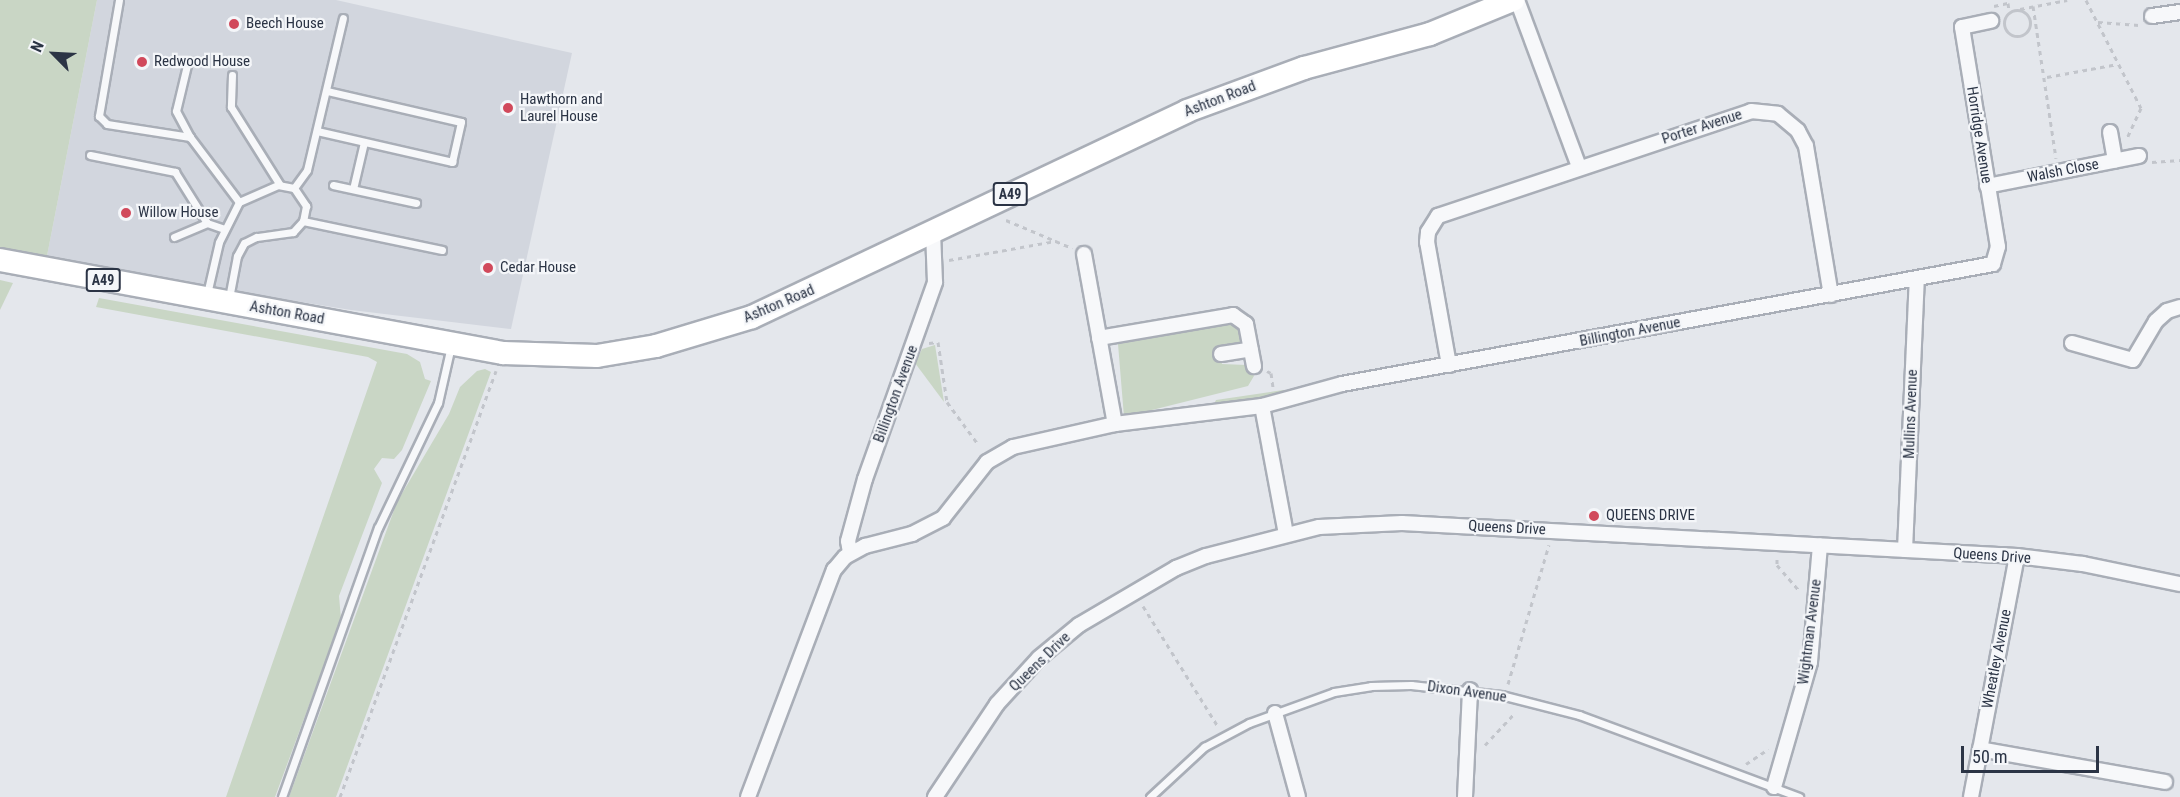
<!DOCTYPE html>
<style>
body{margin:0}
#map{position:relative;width:2180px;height:797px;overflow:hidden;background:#e4e7ec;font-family:"Roboto Condensed",sans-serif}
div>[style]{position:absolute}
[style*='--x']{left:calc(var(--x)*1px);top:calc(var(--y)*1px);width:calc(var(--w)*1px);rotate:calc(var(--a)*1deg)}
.built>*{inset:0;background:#d2d6de}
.green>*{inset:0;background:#c9d6c5}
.path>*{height:3px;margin-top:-1.5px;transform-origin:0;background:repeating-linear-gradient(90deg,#c2c5cb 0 4.5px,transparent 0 9px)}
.path>.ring{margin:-1.5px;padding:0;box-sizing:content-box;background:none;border:3px solid #c2c5cb;border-radius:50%}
.roads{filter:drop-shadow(2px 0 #a9aeb7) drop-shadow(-2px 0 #a9aeb7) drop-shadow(0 2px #a9aeb7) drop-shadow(0 -2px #a9aeb7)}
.service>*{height:7px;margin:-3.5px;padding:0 3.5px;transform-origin:3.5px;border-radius:3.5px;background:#f7f8fa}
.minor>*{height:14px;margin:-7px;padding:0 7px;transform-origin:7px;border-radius:7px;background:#f7f8fa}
.primary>*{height:22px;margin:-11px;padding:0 11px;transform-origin:11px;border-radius:11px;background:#fff}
.dots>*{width:16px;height:16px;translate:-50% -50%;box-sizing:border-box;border:3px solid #f4f6f9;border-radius:50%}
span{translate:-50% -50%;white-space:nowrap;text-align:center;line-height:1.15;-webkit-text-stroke:4.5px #f4f6f9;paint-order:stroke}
.shield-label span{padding:2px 4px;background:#f4f6f9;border:2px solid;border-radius:4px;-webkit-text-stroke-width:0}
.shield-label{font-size:14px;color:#2b3445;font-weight:700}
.poi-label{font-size:15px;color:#2b3445}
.left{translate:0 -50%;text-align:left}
.street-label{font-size:15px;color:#2b3445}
.north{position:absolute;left:24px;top:24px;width:60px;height:60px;-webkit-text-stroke:4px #f4f6f9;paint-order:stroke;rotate:294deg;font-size:16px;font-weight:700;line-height:24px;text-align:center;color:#2b3445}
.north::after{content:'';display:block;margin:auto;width:21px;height:27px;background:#2b3445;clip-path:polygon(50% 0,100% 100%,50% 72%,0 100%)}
.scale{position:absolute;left:1961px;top:746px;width:138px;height:27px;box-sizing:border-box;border:3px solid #2b3445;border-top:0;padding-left:8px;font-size:18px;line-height:21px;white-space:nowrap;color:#2b3445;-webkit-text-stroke:4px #f4f6f9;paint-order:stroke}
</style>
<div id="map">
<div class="built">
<i style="clip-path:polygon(97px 0,336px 0,572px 53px,511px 329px,351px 310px,46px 261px)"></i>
</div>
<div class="green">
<i style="clip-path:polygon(0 0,97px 0,46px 261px,0 253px)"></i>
<i style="clip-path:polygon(0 280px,13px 283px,0 310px)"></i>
<i style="clip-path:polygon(99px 298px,407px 354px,420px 362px,425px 379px,431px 381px,402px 450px,394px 459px,382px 458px,374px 469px,382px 483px,339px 596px,341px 619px,275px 797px,226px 797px,377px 362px,368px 357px,96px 307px)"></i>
<i style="clip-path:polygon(1232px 324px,1241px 329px,1242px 341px,1238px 346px,1219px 350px,1222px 364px,1246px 365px,1254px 376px,1248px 386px,1124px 417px,1118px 344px)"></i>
<i style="clip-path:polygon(935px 345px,944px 402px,915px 363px,922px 349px)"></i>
<i style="clip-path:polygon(485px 369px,491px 372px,336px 797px,289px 797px,397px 502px,449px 414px,460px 387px,477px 371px)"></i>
<i style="clip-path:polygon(1283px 390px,1288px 392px,1285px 395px,1214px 404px,1216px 400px)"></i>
</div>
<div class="path">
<i style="--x:2086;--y:0;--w:121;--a:63"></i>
<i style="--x:2141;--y:108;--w:33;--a:115"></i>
<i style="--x:1994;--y:6;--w:14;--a:-12"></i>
<i style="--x:2008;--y:3;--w:8;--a:83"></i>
<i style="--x:2033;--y:6;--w:154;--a:81.4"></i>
<i style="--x:2020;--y:9;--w:48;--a:-10.8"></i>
<i class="ring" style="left:2004px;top:10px;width:23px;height:23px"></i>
<i style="--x:2098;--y:22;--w:41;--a:4.2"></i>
<i style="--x:2047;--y:77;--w:72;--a:-10.4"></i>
<i style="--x:2152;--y:162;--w:28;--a:-4"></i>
<i style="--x:1006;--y:220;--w:72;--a:23"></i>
<i style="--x:949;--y:260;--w:109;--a:-10.1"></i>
<i style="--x:929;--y:343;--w:9;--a:-6"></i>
<i style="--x:938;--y:342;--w:61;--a:81.5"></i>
<i style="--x:947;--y:402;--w:52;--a:53.6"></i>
<i style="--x:1267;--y:371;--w:4;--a:27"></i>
<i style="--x:1271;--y:373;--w:15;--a:82"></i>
<i style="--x:1777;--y:559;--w:6;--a:90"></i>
<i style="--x:1777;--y:565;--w:35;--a:49"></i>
<i style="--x:1143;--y:606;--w:140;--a:58.1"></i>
<i style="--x:1508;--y:684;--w:145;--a:-73.6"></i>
<i style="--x:1485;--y:745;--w:41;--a:-47"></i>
<i style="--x:1746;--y:764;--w:27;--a:-34"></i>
<i style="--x:340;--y:797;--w:454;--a:-69.9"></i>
</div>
<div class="roads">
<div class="service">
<i style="--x:119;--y:0;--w:118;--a:99.8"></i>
<i style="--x:99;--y:116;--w:11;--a:45"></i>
<i style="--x:107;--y:124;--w:84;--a:8.9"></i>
<i style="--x:190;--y:137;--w:81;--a:53"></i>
<i style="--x:188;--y:61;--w:51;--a:103.5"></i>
<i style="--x:176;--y:111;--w:30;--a:62"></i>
<i style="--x:232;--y:75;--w:32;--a:92"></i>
<i style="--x:231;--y:107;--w:92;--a:57.9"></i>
<i style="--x:317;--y:131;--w:139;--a:12.9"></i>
<i style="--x:452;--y:162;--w:41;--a:-77.3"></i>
<i style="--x:461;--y:122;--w:138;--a:-167"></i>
<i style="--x:90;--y:155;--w:87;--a:11.3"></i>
<i style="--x:175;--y:172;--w:60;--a:57.9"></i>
<i style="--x:207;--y:223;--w:18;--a:19"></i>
<i style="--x:333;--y:185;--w:85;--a:12.2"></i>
<i style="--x:294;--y:188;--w:22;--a:-54"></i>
<i style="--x:307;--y:170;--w:156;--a:-76.7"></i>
<i style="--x:353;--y:189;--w:48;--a:-76.8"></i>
<i style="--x:303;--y:221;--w:142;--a:11.8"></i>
<i style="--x:174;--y:237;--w:36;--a:-23"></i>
<i style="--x:207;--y:294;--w:53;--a:-77"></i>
<i style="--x:219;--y:242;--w:45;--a:-63.4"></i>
<i style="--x:239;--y:202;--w:43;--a:-23.6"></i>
<i style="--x:278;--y:185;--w:16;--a:11"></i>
<i style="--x:294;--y:188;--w:22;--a:56"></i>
<i style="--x:306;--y:206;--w:15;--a:101"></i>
<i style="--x:303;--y:221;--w:15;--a:132"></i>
<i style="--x:293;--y:232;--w:37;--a:172"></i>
<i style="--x:256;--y:237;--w:13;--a:153"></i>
<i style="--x:244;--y:243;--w:15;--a:118"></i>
<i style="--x:237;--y:256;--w:43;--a:100.8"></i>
<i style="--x:282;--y:797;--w:286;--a:-70.4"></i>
<i style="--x:378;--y:528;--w:139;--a:-64.4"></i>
<i style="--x:438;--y:403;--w:58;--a:-77.2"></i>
<i style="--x:1150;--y:797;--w:74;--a:-42.8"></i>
<i style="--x:1204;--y:747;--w:51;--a:-28.1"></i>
<i style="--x:1249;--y:723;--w:90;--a:-20"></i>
<i style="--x:1334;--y:692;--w:37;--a:-9"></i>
<i style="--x:1371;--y:686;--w:40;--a:-1.4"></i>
<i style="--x:1411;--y:685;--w:91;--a:6.3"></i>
<i style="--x:1501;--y:695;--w:81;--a:14.4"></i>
<i style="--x:1579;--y:715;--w:235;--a:20.4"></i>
</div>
<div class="minor">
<i style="--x:1517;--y:0;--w:178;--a:69.6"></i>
<i style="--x:2152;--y:16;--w:28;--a:-8"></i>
<i style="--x:2110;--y:132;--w:29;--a:80"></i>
<i style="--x:1987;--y:186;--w:155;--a:-11.2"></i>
<i style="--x:1084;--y:254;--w:173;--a:79.7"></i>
<i style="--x:1099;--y:338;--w:136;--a:-9.7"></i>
<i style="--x:1233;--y:315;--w:16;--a:35"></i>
<i style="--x:1246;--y:324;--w:43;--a:79.2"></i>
<i style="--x:2072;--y:343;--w:63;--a:15.6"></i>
<i style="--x:2133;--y:360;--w:45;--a:-59.5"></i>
<i style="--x:2156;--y:321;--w:15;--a:-42"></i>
<i style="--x:2167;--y:311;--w:14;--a:-17"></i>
<i style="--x:1221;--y:354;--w:30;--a:-9"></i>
<i style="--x:1449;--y:365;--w:125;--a:-100.1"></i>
<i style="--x:1427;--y:242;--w:10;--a:-84"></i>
<i style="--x:1428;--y:232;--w:19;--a:-58"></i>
<i style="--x:1438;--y:216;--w:330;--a:-18.5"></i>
<i style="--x:1751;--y:111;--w:27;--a:6"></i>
<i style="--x:1778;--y:114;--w:26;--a:40"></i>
<i style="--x:1798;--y:131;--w:17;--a:62"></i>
<i style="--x:1806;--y:146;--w:151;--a:80.5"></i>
<i style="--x:1262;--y:406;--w:130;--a:79.4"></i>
<i style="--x:1905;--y:550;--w:271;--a:-87.5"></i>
<i style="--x:850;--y:553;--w:12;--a:-99"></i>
<i style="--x:848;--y:541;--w:64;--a:-74.7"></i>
<i style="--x:865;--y:479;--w:209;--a:-70.4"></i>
<i style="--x:935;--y:282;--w:49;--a:-92.3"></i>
<i style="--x:1275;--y:713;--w:87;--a:74.7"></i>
<i style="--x:1980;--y:749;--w:188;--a:10.1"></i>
<i style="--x:1774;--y:787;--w:130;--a:-73.9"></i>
<i style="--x:1810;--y:662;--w:117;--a:-85.1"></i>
<i style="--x:748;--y:797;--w:243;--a:-69.3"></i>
<i style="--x:834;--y:570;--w:17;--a:-50"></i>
<i style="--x:845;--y:557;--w:23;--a:-29"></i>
<i style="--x:865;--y:546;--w:49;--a:-14.3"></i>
<i style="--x:912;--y:534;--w:35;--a:-27"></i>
<i style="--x:943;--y:518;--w:71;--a:-51.8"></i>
<i style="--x:987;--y:462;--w:30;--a:-30"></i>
<i style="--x:1013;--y:447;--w:105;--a:-12.7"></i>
<i style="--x:1115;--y:424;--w:148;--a:-7"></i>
<i style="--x:1262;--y:406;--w:83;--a:-15.4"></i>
<i style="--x:1342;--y:384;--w:662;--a:-10.44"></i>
<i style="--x:1993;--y:264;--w:18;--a:-74"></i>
<i style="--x:1998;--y:247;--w:223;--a:-99.3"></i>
<i style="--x:1962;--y:27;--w:30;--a:-12"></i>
<i style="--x:935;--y:797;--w:112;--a:-56.3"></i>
<i style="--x:997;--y:704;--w:62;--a:-47.6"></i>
<i style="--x:1039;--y:658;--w:52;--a:-39.5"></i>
<i style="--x:1079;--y:625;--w:113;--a:-30.4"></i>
<i style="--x:1176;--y:568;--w:32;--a:-22"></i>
<i style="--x:1206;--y:556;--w:117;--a:-14.4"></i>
<i style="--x:1319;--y:527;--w:83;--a:-2.8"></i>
<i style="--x:1402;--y:523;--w:616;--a:3.07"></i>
<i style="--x:2017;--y:556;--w:66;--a:6.9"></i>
<i style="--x:2083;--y:564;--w:99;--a:11.7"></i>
<i style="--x:1465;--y:797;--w:107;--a:-87.3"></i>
<i style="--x:1971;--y:797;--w:245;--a:-79.2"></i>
</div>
<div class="primary">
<i style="--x:0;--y:260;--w:512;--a:10.48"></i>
<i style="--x:503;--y:353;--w:94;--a:1.8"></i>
<i style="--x:597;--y:356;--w:60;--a:-9.6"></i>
<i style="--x:656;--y:346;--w:100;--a:-16.8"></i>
<i style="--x:752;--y:317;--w:481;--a:-25.3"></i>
<i style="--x:1187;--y:111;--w:125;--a:-20.2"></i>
<i style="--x:1304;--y:68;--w:131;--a:-15.1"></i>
<i style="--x:1430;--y:34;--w:90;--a:-22.3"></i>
</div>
</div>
<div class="dots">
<i style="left:234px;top:24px;background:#d1495b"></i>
<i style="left:142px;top:62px;background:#d1495b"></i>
<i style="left:508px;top:108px;background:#d1495b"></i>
<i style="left:126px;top:213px;background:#d1495b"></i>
<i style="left:488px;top:268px;background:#d1495b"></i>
<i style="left:1594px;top:516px;background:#d1495b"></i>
</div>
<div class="shield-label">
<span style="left:1010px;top:194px">A49</span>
<span style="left:103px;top:280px">A49</span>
</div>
<div class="poi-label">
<span class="left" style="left:246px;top:24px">Beech House</span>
<span class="left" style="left:154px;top:62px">Redwood House</span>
<span class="left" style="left:520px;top:108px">Hawthorn and<br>Laurel House</span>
<span class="left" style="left:138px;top:213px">Willow House</span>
<span class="left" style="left:500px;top:268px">Cedar House</span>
<span class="left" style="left:1606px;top:516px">QUEENS DRIVE</span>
</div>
<div class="street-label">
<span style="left:1220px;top:99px;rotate:-21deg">Ashton Road</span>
<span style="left:1702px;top:127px;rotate:-18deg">Porter Avenue</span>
<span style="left:1979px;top:135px;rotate:81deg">Horridge Avenue</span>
<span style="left:2063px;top:171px;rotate:-11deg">Walsh Close</span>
<span style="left:779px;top:304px;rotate:-23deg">Ashton Road</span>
<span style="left:287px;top:313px;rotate:10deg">Ashton Road</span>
<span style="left:1630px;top:332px;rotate:-11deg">Billington Avenue</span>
<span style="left:896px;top:394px;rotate:-70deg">Billington Avenue</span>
<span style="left:1911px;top:414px;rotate:-88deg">Mullins Avenue</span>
<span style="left:1507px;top:528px;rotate:3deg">Queens Drive</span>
<span style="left:1992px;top:556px;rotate:4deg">Queens Drive</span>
<span style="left:1810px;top:632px;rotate:-83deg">Wightman Avenue</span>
<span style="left:1997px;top:659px;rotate:-79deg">Wheatley Avenue</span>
<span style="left:1040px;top:662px;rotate:-44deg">Queens Drive</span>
<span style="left:1467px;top:692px;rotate:8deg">Dixon Avenue</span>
</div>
<div class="north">N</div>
<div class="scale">50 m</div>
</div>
